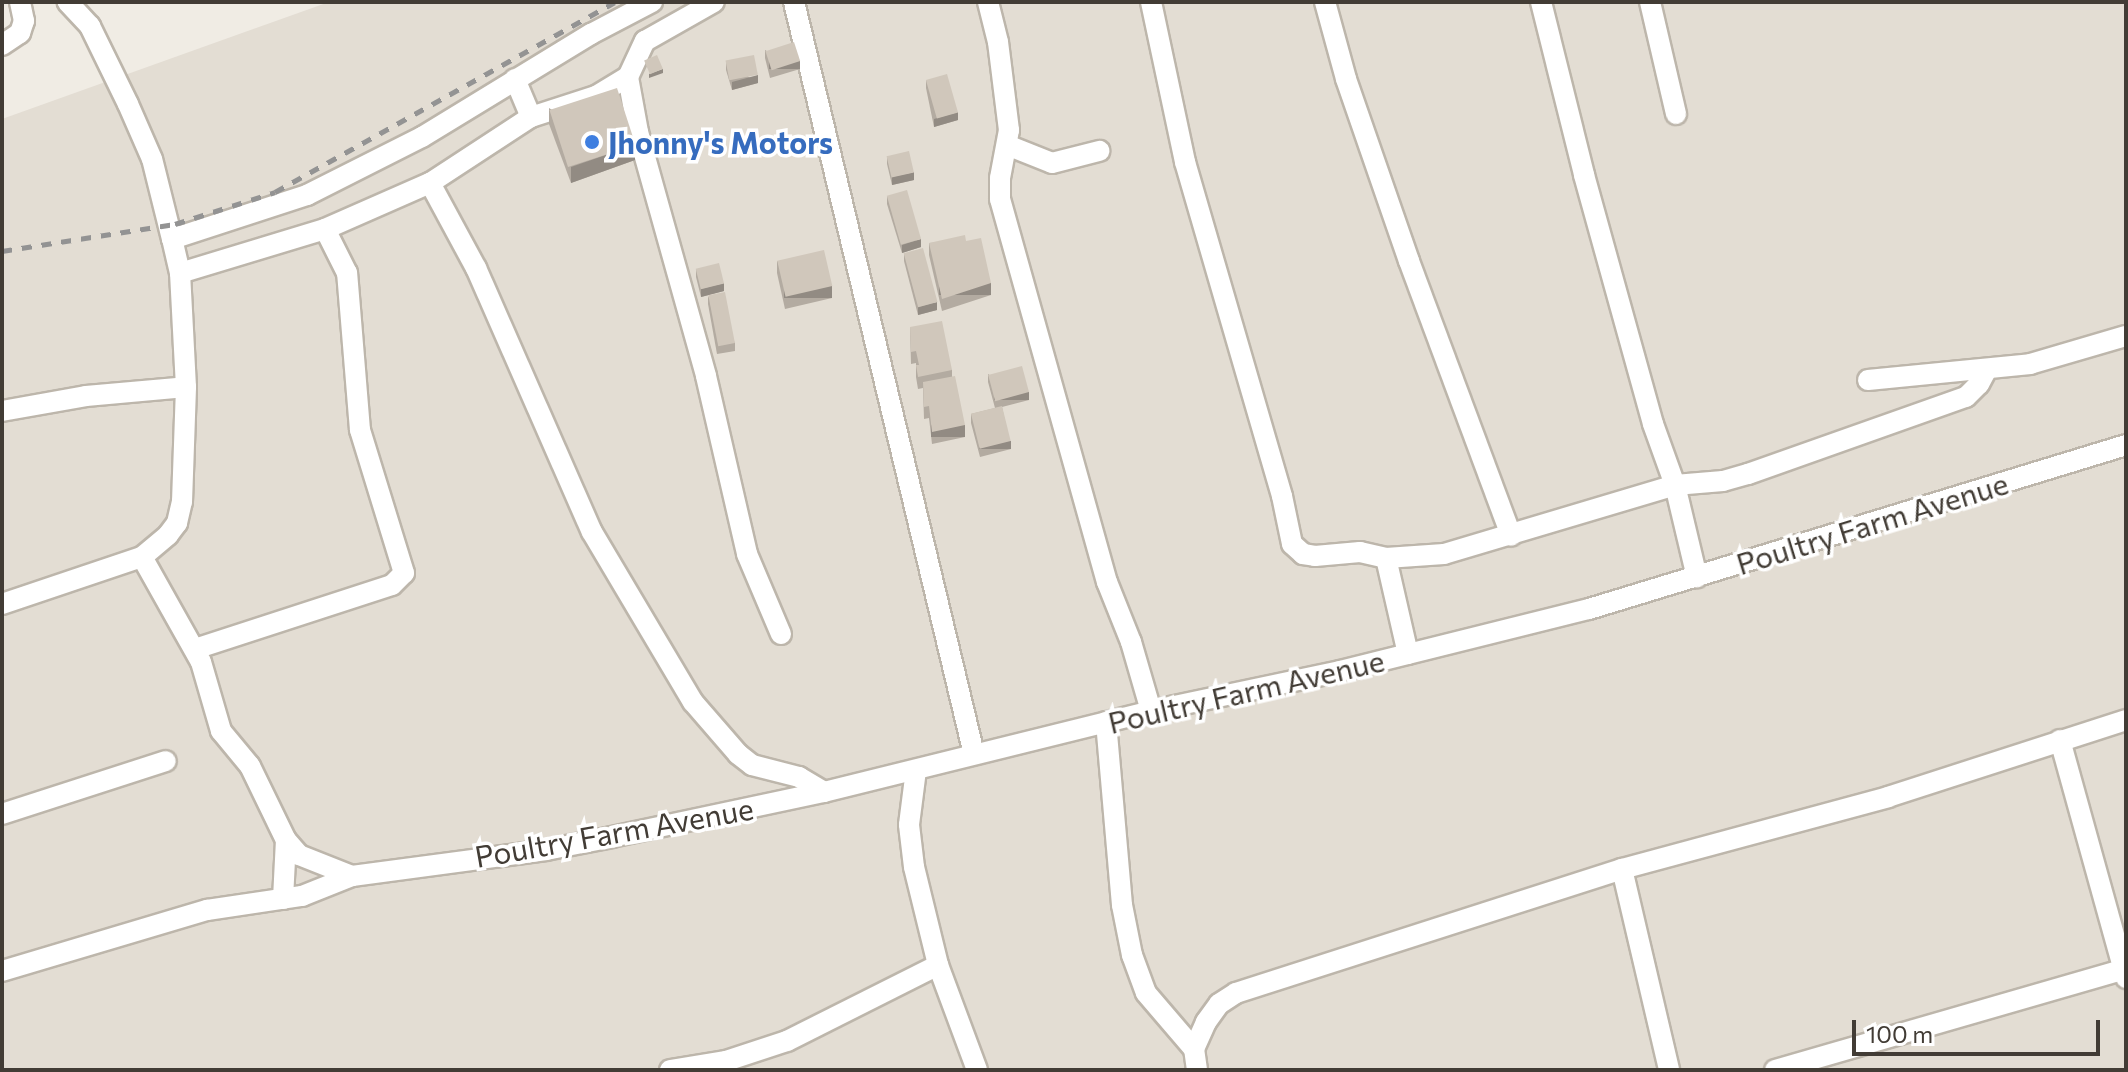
<!DOCTYPE html>
<style>
body{margin:0}
#map{position:relative;width:2128px;height:1072px;overflow:hidden;background:#f0ece4;font-family:Commissioner,sans-serif}
div>[style]{position:absolute}
[style*='--x']{left:calc(var(--x)*1px);top:calc(var(--y)*1px);width:calc(var(--w)*1px);rotate:calc(var(--a)*1deg)}
.residential>*{inset:0;background:#e3ddd3}
.roads{filter:drop-shadow(2px 0 #bdb6ab) drop-shadow(-2px 0 #bdb6ab) drop-shadow(0 2px #bdb6ab) drop-shadow(0 -2px #bdb6ab)}
.minor>*{height:20px;margin:-10px;padding:0 10px;transform-origin:10px;border-radius:10px;background:#fff}
.rail>*{height:5px;margin-top:-2.5px;transform-origin:0;background:repeating-linear-gradient(90deg,#939393 0 10px,transparent 0 20px)}
.wall>*{inset:0;background:#b3aba1}
.shaded-wall>*{inset:0;background:#928b83;transform-origin:0 0}
.building>*{inset:0;background:#d0c7bb;transform-origin:0 0}
.dots>*{width:22px;height:22px;translate:-50% -50%;box-sizing:border-box;border:4px solid #fff;border-radius:50%}
span{translate:-50% -50%;white-space:nowrap;text-align:center;line-height:1.15;-webkit-text-stroke:7px #fff;paint-order:stroke}
.shop-label{font-size:30px;color:#366cbe;font-weight:700}
.left{translate:0 -50%;text-align:left}
.street-label{font-size:30px;color:#423c35}
.frame{position:absolute;inset:0;border:4px solid #423c35;pointer-events:none}
.scale{position:absolute;left:1852px;top:1020px;width:248px;height:36px;box-sizing:border-box;border:4px solid #423c35;border-top:0;padding-left:10px;font-size:24px;line-height:28px;white-space:nowrap;color:#423c35;-webkit-text-stroke:6px #fff;paint-order:stroke}
</style>
<div id="map">
<div class="residential">
<i style="clip-path:polygon(329px 2px,2126px 2px,2126px 1070px,2px 1070px,2px 119px)"></i>
</div>
<div class="roads">
<div class="minor">
<i style="--x:794;--y:2;--w:773;--a:76.54"></i>
<i style="--x:988;--y:2;--w:41;--a:76"></i>
<i style="--x:998;--y:42;--w:89;--a:82.9"></i>
<i style="--x:1009;--y:130;--w:49;--a:100.6"></i>
<i style="--x:1000;--y:178;--w:21;--a:90"></i>
<i style="--x:1000;--y:199;--w:398;--a:74.4"></i>
<i style="--x:1107;--y:582;--w:65;--a:68.2"></i>
<i style="--x:1131;--y:642;--w:72;--a:73.8"></i>
<i style="--x:1151;--y:2;--w:164;--a:78"></i>
<i style="--x:1185;--y:162;--w:348;--a:73.8"></i>
<i style="--x:1282;--y:496;--w:49;--a:78.2"></i>
<i style="--x:1292;--y:544;--w:15;--a:42"></i>
<i style="--x:1303;--y:554;--w:12;--a:9"></i>
<i style="--x:1315;--y:556;--w:45;--a:-5.1"></i>
<i style="--x:1360;--y:552;--w:27;--a:13"></i>
<i style="--x:1325;--y:2;--w:80;--a:74.7"></i>
<i style="--x:1346;--y:79;--w:193;--a:70.9"></i>
<i style="--x:1409;--y:261;--w:293;--a:69.6"></i>
<i style="--x:1541;--y:2;--w:178;--a:76"></i>
<i style="--x:1584;--y:175;--w:258;--a:74.5"></i>
<i style="--x:1653;--y:424;--w:65;--a:70.2"></i>
<i style="--x:1675;--y:485;--w:95;--a:76.6"></i>
<i style="--x:1650;--y:2;--w:115;--a:76.9"></i>
<i style="--x:2;--y:45;--w:22;--a:-34"></i>
<i style="--x:20;--y:33;--w:13;--a:-72"></i>
<i style="--x:24;--y:21;--w:19;--a:-102"></i>
<i style="--x:628;--y:77;--w:56;--a:79.7"></i>
<i style="--x:638;--y:132;--w:253;--a:74.4"></i>
<i style="--x:706;--y:376;--w:183;--a:77"></i>
<i style="--x:747;--y:554;--w:87;--a:67"></i>
<i style="--x:515;--y:79;--w:41;--a:67.2"></i>
<i style="--x:1007;--y:145;--w:48;--a:21.8"></i>
<i style="--x:1052;--y:163;--w:49;--a:-14.3"></i>
<i style="--x:430;--y:183;--w:97;--a:61.6"></i>
<i style="--x:476;--y:268;--w:288;--a:66.3"></i>
<i style="--x:592;--y:532;--w:198;--a:59.3"></i>
<i style="--x:693;--y:702;--w:69;--a:49.1"></i>
<i style="--x:738;--y:754;--w:18;--a:38"></i>
<i style="--x:752;--y:765;--w:49;--a:14.3"></i>
<i style="--x:799;--y:777;--w:29;--a:31"></i>
<i style="--x:172;--y:239;--w:142;--a:-18.1"></i>
<i style="--x:307;--y:195;--w:129;--a:-26.8"></i>
<i style="--x:422;--y:137;--w:198;--a:-31.4"></i>
<i style="--x:591;--y:34;--w:69;--a:-27.7"></i>
<i style="--x:180;--y:273;--w:152;--a:-16.9"></i>
<i style="--x:325;--y:229;--w:115;--a:-23.7"></i>
<i style="--x:430;--y:183;--w:121;--a:-33.2"></i>
<i style="--x:531;--y:117;--w:68;--a:-17.9"></i>
<i style="--x:596;--y:96;--w:37;--a:-31"></i>
<i style="--x:628;--y:77;--w:40;--a:-65"></i>
<i style="--x:645;--y:41;--w:79;--a:-29.5"></i>
<i style="--x:1868;--y:380;--w:163;--a:-5.6"></i>
<i style="--x:2030;--y:364;--w:100;--a:-16.3"></i>
<i style="--x:2;--y:411;--w:85;--a:-10.1"></i>
<i style="--x:86;--y:396;--w:100;--a:-5.1"></i>
<i style="--x:142;--y:557;--w:120;--a:60.7"></i>
<i style="--x:201;--y:662;--w:72;--a:73.8"></i>
<i style="--x:221;--y:731;--w:45;--a:50.4"></i>
<i style="--x:250;--y:766;--w:82;--a:64.1"></i>
<i style="--x:286;--y:840;--w:20;--a:49"></i>
<i style="--x:299;--y:855;--w:57;--a:21.6"></i>
<i style="--x:2;--y:604;--w:148;--a:-18.6"></i>
<i style="--x:142;--y:557;--w:34;--a:-40"></i>
<i style="--x:168;--y:535;--w:15;--a:-53"></i>
<i style="--x:177;--y:523;--w:22;--a:-77"></i>
<i style="--x:182;--y:502;--w:115;--a:-88"></i>
<i style="--x:186;--y:387;--w:114;--a:-93"></i>
<i style="--x:180;--y:273;--w:35;--a:-103"></i>
<i style="--x:172;--y:239;--w:82;--a:-104"></i>
<i style="--x:152;--y:159;--w:60;--a:-113.6"></i>
<i style="--x:128;--y:104;--w:87;--a:-116"></i>
<i style="--x:90;--y:26;--w:33;--a:-133"></i>
<i style="--x:195;--y:649;--w:207;--a:-18"></i>
<i style="--x:392;--y:585;--w:17;--a:-45"></i>
<i style="--x:404;--y:573;--w:150;--a:-107.1"></i>
<i style="--x:360;--y:430;--w:158;--a:-94.7"></i>
<i style="--x:347;--y:273;--w:49;--a:-116.6"></i>
<i style="--x:1408;--y:654;--w:98;--a:-102.9"></i>
<i style="--x:1386;--y:558;--w:58;--a:-3.9"></i>
<i style="--x:1444;--y:554;--w:241;--a:-16.6"></i>
<i style="--x:1675;--y:485;--w:48;--a:-4.8"></i>
<i style="--x:1723;--y:481;--w:26;--a:-16"></i>
<i style="--x:1748;--y:474;--w:231;--a:-19.5"></i>
<i style="--x:1966;--y:397;--w:18;--a:-45"></i>
<i style="--x:1979;--y:384;--w:17;--a:-62"></i>
<i style="--x:1106;--y:722;--w:184;--a:85"></i>
<i style="--x:1122;--y:905;--w:51;--a:78.7"></i>
<i style="--x:1132;--y:955;--w:40;--a:69.8"></i>
<i style="--x:1146;--y:993;--w:74;--a:49.4"></i>
<i style="--x:2060;--y:740;--w:247;--a:74.5"></i>
<i style="--x:916;--y:770;--w:55;--a:97.3"></i>
<i style="--x:909;--y:825;--w:42;--a:83.2"></i>
<i style="--x:914;--y:867;--w:101;--a:76.2"></i>
<i style="--x:938;--y:965;--w:112;--a:69.6"></i>
<i style="--x:2;--y:814;--w:172;--a:-17.9"></i>
<i style="--x:1622;--y:869;--w:206;--a:76.8"></i>
<i style="--x:283;--y:899;--w:59;--a:-87.1"></i>
<i style="--x:2;--y:971;--w:214;--a:-16.6"></i>
<i style="--x:207;--y:910;--w:96;--a:-8.4"></i>
<i style="--x:302;--y:896;--w:54;--a:-21.8"></i>
<i style="--x:352;--y:876;--w:196;--a:-7.6"></i>
<i style="--x:546;--y:850;--w:67;--a:-11.1"></i>
<i style="--x:612;--y:837;--w:217;--a:-12"></i>
<i style="--x:824;--y:792;--w:337;--a:-13.9"></i>
<i style="--x:1151;--y:711;--w:193;--a:-11.9"></i>
<i style="--x:1340;--y:671;--w:257;--a:-14"></i>
<i style="--x:1589;--y:609;--w:561;--a:-16.98"></i>
<i style="--x:670;--y:1070;--w:57;--a:-9.1"></i>
<i style="--x:726;--y:1061;--w:64;--a:-18.2"></i>
<i style="--x:787;--y:1041;--w:169;--a:-26.7"></i>
<i style="--x:1197;--y:1070;--w:21;--a:-98"></i>
<i style="--x:1194;--y:1049;--w:30;--a:-66"></i>
<i style="--x:1206;--y:1022;--w:22;--a:-54"></i>
<i style="--x:1219;--y:1004;--w:20;--a:-33"></i>
<i style="--x:1236;--y:993;--w:405;--a:-17.8"></i>
<i style="--x:1622;--y:869;--w:276;--a:-15.1"></i>
<i style="--x:1888;--y:797;--w:250;--a:-17.9"></i>
<i style="--x:1775;--y:1070;--w:363;--a:-16.1"></i>
</div>
</div>
<div class="rail">
<i style="--x:2;--y:251;--w:175;--a:-8.9"></i>
<i style="--x:175;--y:224;--w:105;--a:-17.7"></i>
<i style="--x:275;--y:192;--w:389;--a:-29.2"></i>
</div>
<div class="wall">
<i style="clip-path:polygon(765px 50px,800px 69px,770px 78px,765px 58px)"></i>
<i style="clip-path:polygon(726px 62px,758px 83px,732px 90px,726px 70px)"></i>
<i style="clip-path:polygon(926px 80px,958px 120px,934px 127px,926px 88px)"></i>
<i style="clip-path:polygon(549px 108px,635px 160px,571px 183px,549px 124px)"></i>
<i style="clip-path:polygon(887px 156px,914px 180px,892px 185px,887px 164px)"></i>
<i style="clip-path:polygon(887px 196px,921px 247px,902px 253px,887px 204px)"></i>
<i style="clip-path:polygon(966px 241px,991px 295px,942px 311px,929px 255px,929px 243px)"></i>
<i style="clip-path:polygon(904px 253px,937px 310px,918px 315px,904px 261px)"></i>
<i style="clip-path:polygon(777px 261px,832px 298px,785px 309px,777px 273px)"></i>
<i style="clip-path:polygon(696px 269px,724px 291px,701px 297px,696px 277px)"></i>
<i style="clip-path:polygon(708px 296px,735px 343px,735px 351px,717px 354px,708px 304px)"></i>
<i style="clip-path:polygon(910px 327px,952px 370px,952px 376px,965px 437px,932px 444px,929px 418px,924px 419px,923px 388px,918px 389px,916px 377px,916px 363px,911px 364px)"></i>
<i style="clip-path:polygon(988px 374px,1029px 400px,1002px 407px,1011px 449px,980px 457px,971px 423px,971px 414px,995px 408px,988px 382px)"></i>
</div>
<div class="shaded-wall">
<i style="left:800px;top:61px;width:8px;height:31px;rotate:90deg"></i>
<i style="clip-path:polygon(663px 69px,663px 73px,649px 78px,649px 74px)"></i>
<i style="clip-path:polygon(758px 75px,758px 83px,732px 90px,732px 82px)"></i>
<i style="clip-path:polygon(958px 112px,958px 120px,934px 127px,934px 119px)"></i>
<i style="clip-path:polygon(635px 145px,635px 160px,571px 183px,571px 167px)"></i>
<i style="clip-path:polygon(914px 172px,914px 180px,892px 185px,892px 177px)"></i>
<i style="clip-path:polygon(921px 239px,921px 247px,902px 253px,902px 245px)"></i>
<i style="clip-path:polygon(724px 283px,724px 291px,701px 297px,701px 289px)"></i>
<i style="left:991px;top:283px;width:12px;height:52px;rotate:90deg"></i>
<i style="left:832px;top:286px;width:12px;height:48px;rotate:90deg"></i>
<i style="clip-path:polygon(937px 302px,937px 310px,918px 315px,918px 307px)"></i>
<i style="left:1029px;top:392px;width:8px;height:35px;rotate:90deg"></i>
<i style="left:965px;top:425px;width:12px;height:34px;rotate:90deg"></i>
<i style="left:1011px;top:441px;width:8px;height:32px;rotate:90deg"></i>
</div>
<div class="building">
<i style="left:794px;top:42px;width:20px;height:30px;rotate:72deg"></i>
<i style="left:657px;top:55px;width:15px;height:14px;rotate:67deg"></i>
<i style="left:754px;top:55px;width:20px;height:29px;rotate:79deg"></i>
<i style="left:947px;top:74px;width:40px;height:22px;rotate:74deg"></i>
<i style="left:617px;top:88px;width:60px;height:71px;rotate:72deg"></i>
<i style="left:909px;top:151px;width:22px;height:23px;rotate:77deg"></i>
<i style="left:907px;top:190px;width:51px;height:21px;rotate:74deg"></i>
<i style="clip-path:polygon(965px 235px,966px 241px,981px 238px,991px 283px,942px 299px,929px 243px)"></i>
<i style="left:923px;top:248px;width:56px;height:20px;rotate:75deg"></i>
<i style="left:824px;top:250px;width:37px;height:48px;rotate:77deg"></i>
<i style="left:719px;top:263px;width:21px;height:24px;rotate:76deg"></i>
<i style="left:725px;top:292px;width:52px;height:17px;rotate:79deg"></i>
<i style="clip-path:polygon(942px 321px,952px 370px,918px 377px,916px 365px,919px 365px,916px 351px,911px 352px,910px 327px)"></i>
<i style="left:1022px;top:366px;width:27px;height:35px;rotate:75deg"></i>
<i style="clip-path:polygon(955px 376px,965px 425px,932px 432px,929px 406px,924px 407px,923px 382px)"></i>
<i style="left:1002px;top:406px;width:36px;height:32px;rotate:76deg"></i>
</div>
<div class="dots">
<i style="left:592px;top:142px;background:#3f7fe0"></i>
</div>
<div class="shop-label">
<span class="left" style="left:608px;top:142px">Jhonny's Motors</span>
</div>
<div class="street-label">
<span style="left:1872px;top:523px;rotate:-17deg">Poultry Farm Avenue</span>
<span style="left:1246px;top:691px;rotate:-13deg">Poultry Farm Avenue</span>
<span style="left:614px;top:832px;rotate:-10deg">Poultry Farm Avenue</span>
</div>
<div class="frame"></div>
<div class="scale">100 m</div>
</div>
